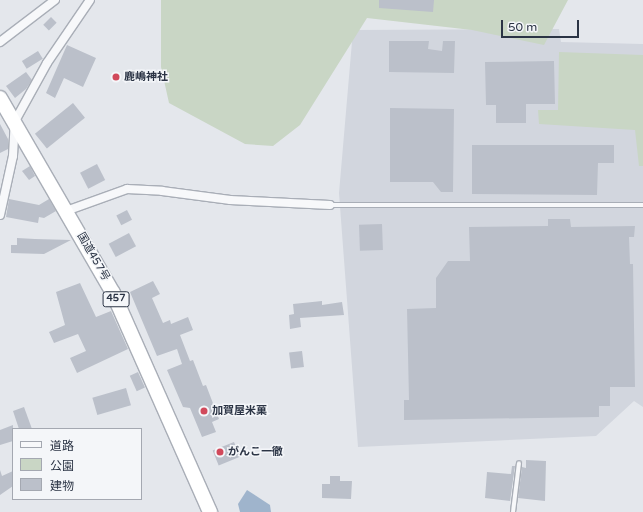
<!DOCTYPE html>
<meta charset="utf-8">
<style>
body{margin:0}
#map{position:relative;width:643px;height:512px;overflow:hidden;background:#e4e7ec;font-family:"Varela Round","Noto Sans JP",sans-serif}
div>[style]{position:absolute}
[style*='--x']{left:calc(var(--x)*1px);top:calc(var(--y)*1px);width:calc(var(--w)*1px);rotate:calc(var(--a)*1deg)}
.built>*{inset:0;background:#d2d6de}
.green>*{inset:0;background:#c9d6c5}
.water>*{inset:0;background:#9fb4cc}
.building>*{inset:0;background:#bbc0ca;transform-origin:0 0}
.roads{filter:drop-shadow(1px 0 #a9aeb7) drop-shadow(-1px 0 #a9aeb7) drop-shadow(0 1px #a9aeb7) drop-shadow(0 -1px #a9aeb7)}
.service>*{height:4px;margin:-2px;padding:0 2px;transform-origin:2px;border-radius:2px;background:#f7f8fa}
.minor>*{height:8px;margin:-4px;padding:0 4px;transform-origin:4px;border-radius:4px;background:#f7f8fa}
.trunk>*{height:14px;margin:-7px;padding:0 7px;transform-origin:7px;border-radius:7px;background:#fff}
.dots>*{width:11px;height:11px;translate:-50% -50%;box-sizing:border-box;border:2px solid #f4f6f9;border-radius:50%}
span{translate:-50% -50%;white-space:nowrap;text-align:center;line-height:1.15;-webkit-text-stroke:3px #f4f6f9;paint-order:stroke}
.shield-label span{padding:1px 3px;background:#f4f6f9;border:1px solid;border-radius:3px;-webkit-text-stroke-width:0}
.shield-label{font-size:10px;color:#2b3445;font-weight:700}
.poi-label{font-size:11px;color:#2b3445;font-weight:700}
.left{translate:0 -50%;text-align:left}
.street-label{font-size:11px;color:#2b3445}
.legend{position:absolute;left:12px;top:428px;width:130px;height:72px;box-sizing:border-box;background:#f4f6f9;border:1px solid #a4a8b1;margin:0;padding:5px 7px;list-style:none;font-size:12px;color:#2b3445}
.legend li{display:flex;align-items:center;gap:8px;height:20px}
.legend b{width:20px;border:1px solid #a4a8b1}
.scale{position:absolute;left:501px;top:20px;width:78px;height:18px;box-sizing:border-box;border:2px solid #2b3445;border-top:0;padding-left:5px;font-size:12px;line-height:14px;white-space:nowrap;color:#2b3445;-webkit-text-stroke:3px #f4f6f9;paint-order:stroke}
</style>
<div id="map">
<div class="built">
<i style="clip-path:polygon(559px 29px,561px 42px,643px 44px,643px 407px,634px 401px,596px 436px,358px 447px,339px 193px,353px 30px)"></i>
</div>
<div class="green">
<i style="clip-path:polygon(161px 0,568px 0,544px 45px,472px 30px,367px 18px,300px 125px,273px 146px,245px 144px,169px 103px,161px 67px)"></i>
<i style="clip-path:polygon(559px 52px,643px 55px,643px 166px,639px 166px,635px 130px,539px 124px,538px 110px,558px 110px)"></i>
</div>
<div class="water">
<i style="clip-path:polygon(247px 490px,270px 505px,271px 512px,240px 512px,238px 504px)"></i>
</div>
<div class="building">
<i style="clip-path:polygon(379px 0,434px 0,433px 12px,379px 8px)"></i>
<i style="left:51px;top:17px;width:8px;height:11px;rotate:45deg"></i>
<i style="clip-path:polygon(389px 41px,429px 41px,428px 49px,442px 51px,443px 41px,455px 41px,454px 73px,389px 72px)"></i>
<i style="clip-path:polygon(67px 45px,96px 58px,83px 87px,64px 78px,55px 98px,46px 93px)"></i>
<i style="left:38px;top:51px;width:9px;height:19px;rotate:58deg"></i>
<i style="clip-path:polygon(554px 61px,555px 104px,526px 104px,526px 123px,496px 123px,496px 105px,486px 105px,485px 62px)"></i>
<i style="clip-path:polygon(26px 72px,32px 80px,26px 89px,15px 98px,6px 86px)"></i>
<i style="left:73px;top:103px;width:19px;height:49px;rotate:51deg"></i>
<i style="clip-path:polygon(390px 108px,454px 109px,453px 192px,441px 192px,433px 182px,390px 182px)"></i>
<i style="clip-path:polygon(0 124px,8px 139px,8px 149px,0 153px)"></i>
<i style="clip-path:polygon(472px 145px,614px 145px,614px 163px,598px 163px,597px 195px,472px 194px)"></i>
<i style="left:97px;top:164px;width:18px;height:19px;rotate:63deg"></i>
<i style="clip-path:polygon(30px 166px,35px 176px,29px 180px,22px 171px)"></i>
<i style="clip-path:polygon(9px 199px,39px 205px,49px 199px,56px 211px,44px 218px,39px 217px,38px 223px,6px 217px)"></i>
<i style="left:127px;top:210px;width:11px;height:12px;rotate:63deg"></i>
<i style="clip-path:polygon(548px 219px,570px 219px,571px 227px,635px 226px,634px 237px,629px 237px,630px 264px,633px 264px,635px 387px,610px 387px,610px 406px,599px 406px,599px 417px,404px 420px,404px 400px,409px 400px,407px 309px,436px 308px,436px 278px,448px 261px,470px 261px,469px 227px,548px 226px)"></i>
<i style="left:382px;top:224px;width:26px;height:23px;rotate:88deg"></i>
<i style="left:129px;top:233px;width:15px;height:23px;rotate:62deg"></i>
<i style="clip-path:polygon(17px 238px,35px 239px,71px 240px,44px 254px,11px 253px,11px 245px,17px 245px)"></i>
<i style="clip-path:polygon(153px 281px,160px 294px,152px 298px,163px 323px,170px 320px,171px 324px,188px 317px,193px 330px,180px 335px,190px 361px,193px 360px,203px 386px,206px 385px,219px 419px,212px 422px,216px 432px,202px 437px,190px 408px,183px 407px,167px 370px,182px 364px,177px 349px,157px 356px,130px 292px)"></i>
<i style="clip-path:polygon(80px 283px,96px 317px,111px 311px,128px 349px,77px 373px,70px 358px,86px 351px,78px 334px,54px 343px,49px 332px,65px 325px,56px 292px)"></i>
<i style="clip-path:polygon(322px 301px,322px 305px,342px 302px,344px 315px,300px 318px,301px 327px,290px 329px,289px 315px,294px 314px,293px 304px)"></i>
<i style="left:302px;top:351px;width:16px;height:13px;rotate:83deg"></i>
<i style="left:138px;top:372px;width:17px;height:9px;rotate:66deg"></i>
<i style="left:126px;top:388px;width:18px;height:35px;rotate:74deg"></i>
<i style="clip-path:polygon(24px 407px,32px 429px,19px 429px,13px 411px)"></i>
<i style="clip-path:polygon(13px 425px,13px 441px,0 445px,0 430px)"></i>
<i style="left:234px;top:442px;width:16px;height:23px;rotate:68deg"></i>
<i style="clip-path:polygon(526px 460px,546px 461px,545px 501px,518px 498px,522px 467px,526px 468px)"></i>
<i style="clip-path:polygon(512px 466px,515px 466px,510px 501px,485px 498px,487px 472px,511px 474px)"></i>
<i style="clip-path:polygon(0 470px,2px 476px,13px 471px,13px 486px,0 495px)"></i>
<i style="clip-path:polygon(330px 476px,340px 476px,340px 481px,352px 481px,351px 499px,322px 498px,322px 484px,330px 484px)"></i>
</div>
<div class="roads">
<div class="service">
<i style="--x:330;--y:205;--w:313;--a:0"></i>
<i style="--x:513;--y:512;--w:49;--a:-83"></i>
</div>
<div class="minor">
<i style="--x:0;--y:42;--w:69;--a:-37.4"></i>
<i style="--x:66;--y:211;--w:65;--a:-19.8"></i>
<i style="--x:127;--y:189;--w:35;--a:3"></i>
<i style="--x:162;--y:191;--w:69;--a:7.5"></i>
<i style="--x:230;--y:200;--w:100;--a:2.9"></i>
<i style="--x:0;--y:215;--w:60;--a:-77.6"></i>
<i style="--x:13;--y:156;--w:35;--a:-87"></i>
<i style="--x:15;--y:121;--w:66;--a:-61.1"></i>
<i style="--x:47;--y:63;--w:76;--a:-55.7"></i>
</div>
<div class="trunk">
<i style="--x:0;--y:98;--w:225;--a:59.9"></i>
<i style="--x:113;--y:293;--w:240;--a:66.1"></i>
</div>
</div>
<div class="dots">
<i style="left:116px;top:77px;background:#d1495b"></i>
<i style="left:204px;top:411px;background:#d1495b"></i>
<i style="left:220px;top:452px;background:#d1495b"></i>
</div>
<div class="shield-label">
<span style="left:116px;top:299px">457</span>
</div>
<div class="poi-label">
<span class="left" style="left:124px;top:77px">鹿嶋神社</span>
<span class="left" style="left:212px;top:411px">加賀屋米菓</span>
<span class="left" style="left:228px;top:452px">がんこ一徹</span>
</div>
<div class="street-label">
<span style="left:93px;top:257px;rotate:60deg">国道457号</span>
</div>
<ul class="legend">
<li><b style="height:5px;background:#f7f8fa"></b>道路</li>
<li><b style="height:11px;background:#c9d6c5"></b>公園</li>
<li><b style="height:11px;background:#bbc0ca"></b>建物</li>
</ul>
<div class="scale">50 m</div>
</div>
